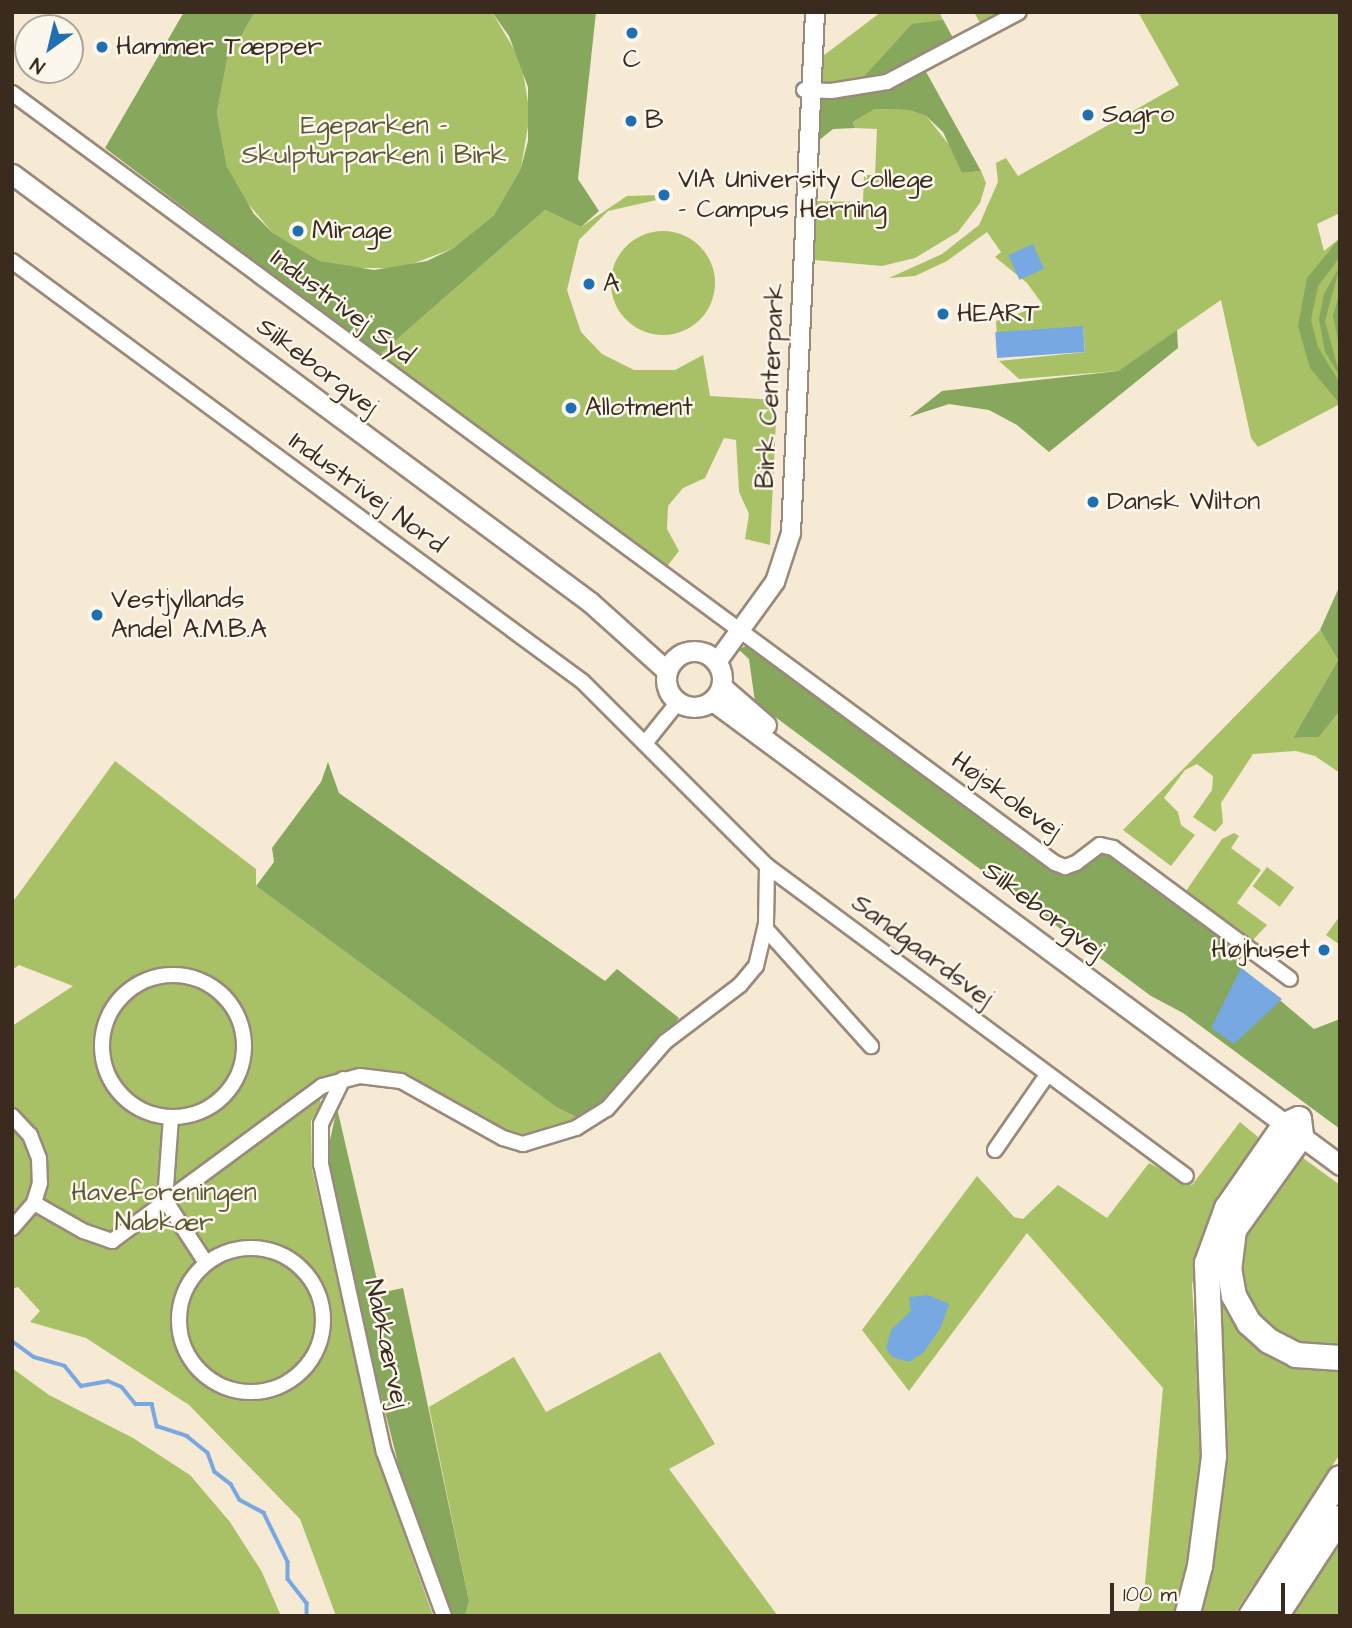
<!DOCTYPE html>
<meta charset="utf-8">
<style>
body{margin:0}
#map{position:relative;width:1352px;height:1628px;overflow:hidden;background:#f7ead5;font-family:"Architects Daughter",sans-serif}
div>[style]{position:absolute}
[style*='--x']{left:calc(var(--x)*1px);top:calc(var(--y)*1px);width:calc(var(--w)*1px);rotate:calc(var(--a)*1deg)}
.green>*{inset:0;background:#a8c167;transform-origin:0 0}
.round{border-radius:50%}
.forest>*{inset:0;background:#86a75c}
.water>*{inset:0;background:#78a8e2;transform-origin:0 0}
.stream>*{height:3.5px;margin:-1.75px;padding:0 1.75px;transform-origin:1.75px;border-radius:1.75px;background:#78a8e2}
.roads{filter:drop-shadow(2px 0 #998a7a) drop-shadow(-2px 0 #998a7a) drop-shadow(0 2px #998a7a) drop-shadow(0 -2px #998a7a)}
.minor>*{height:14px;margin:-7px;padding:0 7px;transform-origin:7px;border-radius:7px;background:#fff}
.minor>.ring{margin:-7px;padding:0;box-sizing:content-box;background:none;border:14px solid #fff;border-radius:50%}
.tertiary>*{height:18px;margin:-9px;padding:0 9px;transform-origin:9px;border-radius:9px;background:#fff}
.secondary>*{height:19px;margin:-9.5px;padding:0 9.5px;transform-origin:9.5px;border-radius:9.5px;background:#fff}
.secondary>.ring{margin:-9.5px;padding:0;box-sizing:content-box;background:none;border:19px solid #fff;border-radius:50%}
.motorway>*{height:24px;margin:-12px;padding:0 12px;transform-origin:12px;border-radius:12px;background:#fff}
.dots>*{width:19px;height:19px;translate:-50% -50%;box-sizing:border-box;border:4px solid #fbf7ec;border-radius:50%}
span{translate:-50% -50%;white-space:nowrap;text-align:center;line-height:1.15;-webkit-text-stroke:5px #fbf7ec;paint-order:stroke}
.poi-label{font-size:26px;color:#3b2a1e}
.left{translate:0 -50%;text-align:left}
.right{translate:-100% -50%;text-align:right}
.park-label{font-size:26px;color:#5c5734}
.street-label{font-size:26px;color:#3b2a1e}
.frame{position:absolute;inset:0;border:14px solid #3b2a1e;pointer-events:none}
.north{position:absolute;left:14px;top:14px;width:70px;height:70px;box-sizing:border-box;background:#fbf7ec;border:2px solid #aea59a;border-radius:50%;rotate:214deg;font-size:19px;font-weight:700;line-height:28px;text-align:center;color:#3b2a1e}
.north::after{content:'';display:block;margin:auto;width:24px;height:32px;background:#1f6fb2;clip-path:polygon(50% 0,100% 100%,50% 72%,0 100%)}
.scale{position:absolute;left:1110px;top:1583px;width:175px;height:32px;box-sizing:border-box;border:4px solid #3b2a1e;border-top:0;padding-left:9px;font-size:21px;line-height:24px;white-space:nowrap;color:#3b2a1e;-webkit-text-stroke:5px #fbf7ec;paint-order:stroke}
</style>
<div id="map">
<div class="green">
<i style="clip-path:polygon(255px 12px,492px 12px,521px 61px,530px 114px,521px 168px,494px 215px,452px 249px,401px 268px,346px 268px,320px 261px,273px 233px,238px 192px,227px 167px,217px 113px,227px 60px)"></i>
<i style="clip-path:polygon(881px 12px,939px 12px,954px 40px,884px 77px,821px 83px,823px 56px)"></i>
<i style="clip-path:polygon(974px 12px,1006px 12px,981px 25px)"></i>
<i style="clip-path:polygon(1138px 12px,1340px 12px,1340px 213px,1317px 224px,1324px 251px,1340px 238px,1340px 404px,1258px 447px,1251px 438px,1221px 300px,1118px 371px,1019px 379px,999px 361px,1085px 352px,1083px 327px,997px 336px,996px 321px,1043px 305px,1027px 283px,995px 257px,1001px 252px,987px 232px,947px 261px,915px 276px,889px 278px,942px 254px,979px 225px,998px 182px,996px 163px,1006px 158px,1018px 176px,1179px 85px)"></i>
<i style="clip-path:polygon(875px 109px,909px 110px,926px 116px,955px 152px,962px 173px,981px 171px,986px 183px,980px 203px,958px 232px,915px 258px,882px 266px,814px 260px,816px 201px,863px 202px,864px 175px,875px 175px,877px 129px,855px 128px,853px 122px)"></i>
<i style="clip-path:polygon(660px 195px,661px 199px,608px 211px,579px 240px,567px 290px,581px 332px,602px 354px,634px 370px,675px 370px,703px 355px,710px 396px,777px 400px,770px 545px,745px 539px,749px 514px,739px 492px,736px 440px,724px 438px,705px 478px,683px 488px,668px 506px,667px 529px,679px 551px,665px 569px,379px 355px,545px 210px,581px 227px,627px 196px)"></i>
<i class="round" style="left:611px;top:231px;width:104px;height:104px"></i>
<i style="clip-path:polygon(1320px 630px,1338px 660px,1293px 738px,1319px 737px,1340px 711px,1340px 773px,1315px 756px,1296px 751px,1253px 754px,1221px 803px,1223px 823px,1215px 832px,1193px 817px,1212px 790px,1213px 776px,1197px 764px,1185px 770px,1164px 798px,1178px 812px,1181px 825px,1195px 835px,1171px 866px,1123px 830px)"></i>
<i style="clip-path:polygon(115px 761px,256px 869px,256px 886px,556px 1107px,578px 1118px,545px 1135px,523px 1138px,392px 1071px,342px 1071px,316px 1082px,321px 1104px,311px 1121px,312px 1169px,378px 1460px,433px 1616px,336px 1616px,300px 1519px,189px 1405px,86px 1338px,30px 1322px,40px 1311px,18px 1287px,12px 1289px,12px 1026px,73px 986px,19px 965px,12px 970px,12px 903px)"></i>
<i style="clip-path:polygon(1234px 833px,1239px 836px,1231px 848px,1261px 870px,1237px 903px,1267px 925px,1253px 940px,1186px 891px,1222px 839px)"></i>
<i style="left:1267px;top:867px;width:34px;height:24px;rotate:37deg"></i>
<i style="clip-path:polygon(1340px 916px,1340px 945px,1326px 935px)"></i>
<i style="clip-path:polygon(1240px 1122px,1264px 1142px,1216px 1204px,1200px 1243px,1192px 1285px,1202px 1449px,1192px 1544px,1176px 1616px,1136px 1616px,1144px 1594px,1163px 1388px,1027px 1233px,909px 1391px,862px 1330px,977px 1176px,1014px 1217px,1023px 1219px,1058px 1185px,1107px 1218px,1149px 1163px,1192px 1185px)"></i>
<i style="clip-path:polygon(1299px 1155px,1340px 1185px,1340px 1348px,1300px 1347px,1278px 1336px,1258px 1317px,1242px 1291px,1240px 1234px)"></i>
<i style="clip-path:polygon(1219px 1246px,1230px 1306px,1340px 1367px,1340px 1454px,1233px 1616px,1196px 1616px)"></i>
<i style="clip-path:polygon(660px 1352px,715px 1444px,669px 1469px,778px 1616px,465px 1616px,469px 1601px,429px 1407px,514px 1357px,546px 1412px)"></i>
<i style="clip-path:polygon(12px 1368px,49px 1395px,133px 1438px,190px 1475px,230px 1522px,262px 1572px,281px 1616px,12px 1616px)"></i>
<i style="clip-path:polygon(1340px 1539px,1340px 1611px,1335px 1616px,1289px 1616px)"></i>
</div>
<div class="forest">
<i style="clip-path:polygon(184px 12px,255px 12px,227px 60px,217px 113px,227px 167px,254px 214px,273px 233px,320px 261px,374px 270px,427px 261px,452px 249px,494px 215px,521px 168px,528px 141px,528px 87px,509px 36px,492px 12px,596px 12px,578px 179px,599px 211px,581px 227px,545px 210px,379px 355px,105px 148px)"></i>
<i style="clip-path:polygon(943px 20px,954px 40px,884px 77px,861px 80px,912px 24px)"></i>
<i style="clip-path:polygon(925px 70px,981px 171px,962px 173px,943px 132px,926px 116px,909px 110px,875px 109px,853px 122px,855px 128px,833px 129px,818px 141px,820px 97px,883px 88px)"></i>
<i style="clip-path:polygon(1340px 238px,1340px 257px,1318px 286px,1311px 320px,1318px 347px,1340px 383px,1340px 404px,1310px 368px,1298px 326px,1307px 278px)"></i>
<i style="clip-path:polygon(1340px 266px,1325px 321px,1340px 376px,1325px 352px,1319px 319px,1324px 294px)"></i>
<i style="clip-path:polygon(1340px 292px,1340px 351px,1333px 315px)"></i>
<i style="clip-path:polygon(1177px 330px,1178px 348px,1049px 452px,1017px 425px,989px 410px,949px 404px,909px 417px,942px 391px,1118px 371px)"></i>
<i style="clip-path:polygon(1340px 585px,1340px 711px,1319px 737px,1293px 738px,1338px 660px,1320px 630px)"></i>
<i style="clip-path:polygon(747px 646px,1051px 871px,1065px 876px,1077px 872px,1094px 854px,1101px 851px,1110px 855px,1243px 954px,1237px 964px,1314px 1029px,1340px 1019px,1340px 1129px,1183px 1013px,1151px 996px,755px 702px,749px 659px,738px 649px)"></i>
<i style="clip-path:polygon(328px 762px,339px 793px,605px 981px,617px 969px,679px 1018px,619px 1088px,578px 1118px,556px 1107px,256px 886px,274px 862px,272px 848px,321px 782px)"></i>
<i style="clip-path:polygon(337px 1108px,380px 1293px,403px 1288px,469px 1601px,465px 1616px,453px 1616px,399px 1467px,361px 1316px,325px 1163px)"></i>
</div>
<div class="water">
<i style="left:1033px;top:244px;width:27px;height:27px;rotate:66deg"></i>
<i style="left:1083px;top:326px;width:26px;height:88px;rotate:86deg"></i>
<i style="clip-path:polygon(1241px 968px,1282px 999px,1234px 1044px,1211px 1028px)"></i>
<i style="clip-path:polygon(928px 1295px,949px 1304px,941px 1327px,924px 1352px,909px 1362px,892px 1357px,886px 1348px,891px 1330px,911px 1311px,909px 1297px)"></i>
</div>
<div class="stream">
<i style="--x:12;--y:1341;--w:27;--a:36"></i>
<i style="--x:34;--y:1357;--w:32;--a:16"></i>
<i style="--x:65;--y:1366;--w:26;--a:51"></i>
<i style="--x:81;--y:1386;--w:27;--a:-10"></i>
<i style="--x:108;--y:1381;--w:15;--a:23"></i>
<i style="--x:122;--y:1387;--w:22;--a:51"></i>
<i style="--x:136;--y:1404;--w:16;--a:0"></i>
<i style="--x:152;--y:1404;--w:23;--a:77"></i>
<i style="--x:157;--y:1426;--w:32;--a:18"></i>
<i style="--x:187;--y:1436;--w:27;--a:39"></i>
<i style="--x:208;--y:1453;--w:20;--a:70"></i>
<i style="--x:215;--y:1472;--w:20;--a:37"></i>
<i style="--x:231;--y:1484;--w:18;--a:61"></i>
<i style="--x:240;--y:1500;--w:27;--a:28"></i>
<i style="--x:264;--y:1513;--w:55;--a:63.9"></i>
<i style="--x:288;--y:1562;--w:17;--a:90"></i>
<i style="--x:288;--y:1579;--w:31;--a:52"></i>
<i style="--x:307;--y:1603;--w:13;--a:90"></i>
</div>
<div class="roads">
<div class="minor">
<i style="--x:804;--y:90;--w:27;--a:2"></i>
<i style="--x:831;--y:91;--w:57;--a:-9.1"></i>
<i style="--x:887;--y:82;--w:149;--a:-27.9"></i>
<i style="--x:12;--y:93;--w:1296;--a:36.44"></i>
<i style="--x:1055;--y:863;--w:11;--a:22"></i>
<i style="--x:1065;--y:867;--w:12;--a:-20"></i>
<i style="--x:1076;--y:863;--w:30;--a:-37"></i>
<i style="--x:1100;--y:845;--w:13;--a:13"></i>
<i style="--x:1113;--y:848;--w:220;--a:36.5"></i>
<i style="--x:12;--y:261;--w:709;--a:36.4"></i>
<i style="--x:583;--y:682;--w:260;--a:45"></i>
<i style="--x:767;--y:866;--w:521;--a:36.5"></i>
<i style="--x:646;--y:742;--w:51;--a:-51.3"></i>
<i style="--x:765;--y:928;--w:159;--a:48.1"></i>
<i class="ring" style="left:102px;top:975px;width:128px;height:128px"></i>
<i style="--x:343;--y:1079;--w:50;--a:116.1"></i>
<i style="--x:321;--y:1124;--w:40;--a:90"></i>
<i style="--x:321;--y:1164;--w:295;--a:77.7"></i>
<i style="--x:384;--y:1452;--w:175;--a:69.9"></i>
<i style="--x:12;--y:1116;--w:26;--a:47"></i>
<i style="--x:30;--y:1135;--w:25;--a:69"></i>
<i style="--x:39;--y:1158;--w:25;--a:88"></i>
<i style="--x:40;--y:1183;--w:21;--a:107"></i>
<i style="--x:34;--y:1203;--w:33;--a:131"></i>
<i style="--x:171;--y:1117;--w:83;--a:94.1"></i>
<i style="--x:165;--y:1200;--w:75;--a:56.9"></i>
<i style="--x:995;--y:1150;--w:91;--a:-55.3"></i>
<i style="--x:34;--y:1203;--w:56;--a:29.7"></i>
<i style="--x:83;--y:1231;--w:31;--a:19"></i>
<i style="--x:112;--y:1241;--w:261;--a:-36.4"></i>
<i style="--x:322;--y:1086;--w:39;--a:-15"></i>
<i style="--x:360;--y:1076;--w:41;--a:7"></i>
<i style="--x:401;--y:1081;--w:117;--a:29.2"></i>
<i style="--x:503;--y:1138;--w:21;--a:17"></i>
<i style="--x:523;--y:1144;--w:55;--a:-16.8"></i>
<i style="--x:576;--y:1128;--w:36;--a:-32"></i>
<i style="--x:607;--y:1109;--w:89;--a:-49.1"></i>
<i style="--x:665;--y:1042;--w:94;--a:-37.2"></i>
<i style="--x:740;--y:985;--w:25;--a:-50"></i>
<i style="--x:756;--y:966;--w:43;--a:-76.6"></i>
<i style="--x:766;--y:924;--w:58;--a:-89"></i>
<i class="ring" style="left:179px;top:1248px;width:130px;height:130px"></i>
</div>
<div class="tertiary">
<i style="--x:717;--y:662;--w:99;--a:-54.1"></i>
<i style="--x:775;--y:582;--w:52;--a:-71.9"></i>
<i style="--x:791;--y:533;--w:522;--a:-87.36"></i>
</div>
<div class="secondary">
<i style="--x:12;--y:174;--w:719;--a:36.52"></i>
<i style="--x:590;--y:602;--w:103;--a:41.9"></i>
<i class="ring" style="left:666px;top:651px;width:37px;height:37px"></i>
<i style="--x:722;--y:687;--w:58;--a:40.8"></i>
<i style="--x:713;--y:701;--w:780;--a:36.5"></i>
</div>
<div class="motorway">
<i style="--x:1187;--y:1616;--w:52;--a:-75.4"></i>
<i style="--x:1200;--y:1566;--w:110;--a:-82.7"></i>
<i style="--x:1214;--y:1457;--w:194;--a:-92.1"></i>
<i style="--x:1207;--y:1263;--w:59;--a:-70"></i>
<i style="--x:1227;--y:1208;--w:101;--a:-55.1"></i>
<i style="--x:1285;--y:1125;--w:15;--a:-23"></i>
<i style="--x:1299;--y:1119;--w:17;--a:83"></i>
<i style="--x:1301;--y:1136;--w:115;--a:125.5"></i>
<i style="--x:1234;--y:1230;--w:38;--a:97"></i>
<i style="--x:1229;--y:1268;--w:28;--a:80"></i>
<i style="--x:1234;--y:1296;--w:31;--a:61"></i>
<i style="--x:1249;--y:1323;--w:27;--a:42"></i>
<i style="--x:1269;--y:1341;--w:30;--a:27"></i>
<i style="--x:1296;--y:1355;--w:44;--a:3.9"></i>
<i style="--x:1251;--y:1616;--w:164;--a:-57.2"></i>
<i style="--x:1276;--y:1616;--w:117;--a:-56.9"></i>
</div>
</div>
<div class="dots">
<i style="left:632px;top:33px;background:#1f6fb2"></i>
<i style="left:102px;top:47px;background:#1f6fb2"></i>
<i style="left:1088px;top:115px;background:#1f6fb2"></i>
<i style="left:631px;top:121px;background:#1f6fb2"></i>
<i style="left:664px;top:195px;background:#1f6fb2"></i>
<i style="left:298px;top:231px;background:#1f6fb2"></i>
<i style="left:589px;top:284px;background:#1f6fb2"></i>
<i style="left:943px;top:314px;background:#1f6fb2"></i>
<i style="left:571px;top:408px;background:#1f6fb2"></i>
<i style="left:1093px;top:502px;background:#1f6fb2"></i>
<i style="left:97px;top:615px;background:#1f6fb2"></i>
<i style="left:1324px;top:950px;background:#1f6fb2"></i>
</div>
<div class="poi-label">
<span class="left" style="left:116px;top:47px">Hammer Tæpper</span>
<span style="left:632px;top:60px">C</span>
<span class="left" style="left:1102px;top:115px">Sagro</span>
<span class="left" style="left:645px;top:121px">B</span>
<span class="left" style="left:678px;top:195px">VIA University College<br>- Campus Herning</span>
<span class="left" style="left:312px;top:231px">Mirage</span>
<span class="left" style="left:603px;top:284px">A</span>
<span class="left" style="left:957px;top:314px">HEART</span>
<span class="left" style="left:585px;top:408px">Allotment</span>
<span class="left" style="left:1107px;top:502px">Dansk Wilton</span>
<span class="left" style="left:111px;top:615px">Vestjyllands<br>Andel A.M.B.A</span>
<span class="right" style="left:1310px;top:950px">Højhuset</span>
</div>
<div class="park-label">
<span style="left:374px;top:141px">Egeparken -<br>Skulpturparken i Birk</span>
<span style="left:164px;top:1208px">Haveforeningen<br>Nabkær</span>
</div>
<div class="street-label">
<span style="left:342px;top:307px;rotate:37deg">Industrivej Syd</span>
<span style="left:317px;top:367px;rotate:37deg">Silkeborgvej</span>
<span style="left:771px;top:386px;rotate:-87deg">Birk Centerpark</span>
<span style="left:367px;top:493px;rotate:36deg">Industrivej Nord</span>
<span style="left:1006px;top:796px;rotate:36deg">Højskolevej</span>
<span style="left:1043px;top:911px;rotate:37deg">Silkeborgvej</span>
<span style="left:922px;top:951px;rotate:37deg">Sandgaardsvej</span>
<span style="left:386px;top:1344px;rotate:78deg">Nabkærvej</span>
</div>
<div class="frame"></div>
<div class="north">N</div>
<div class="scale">100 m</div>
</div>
